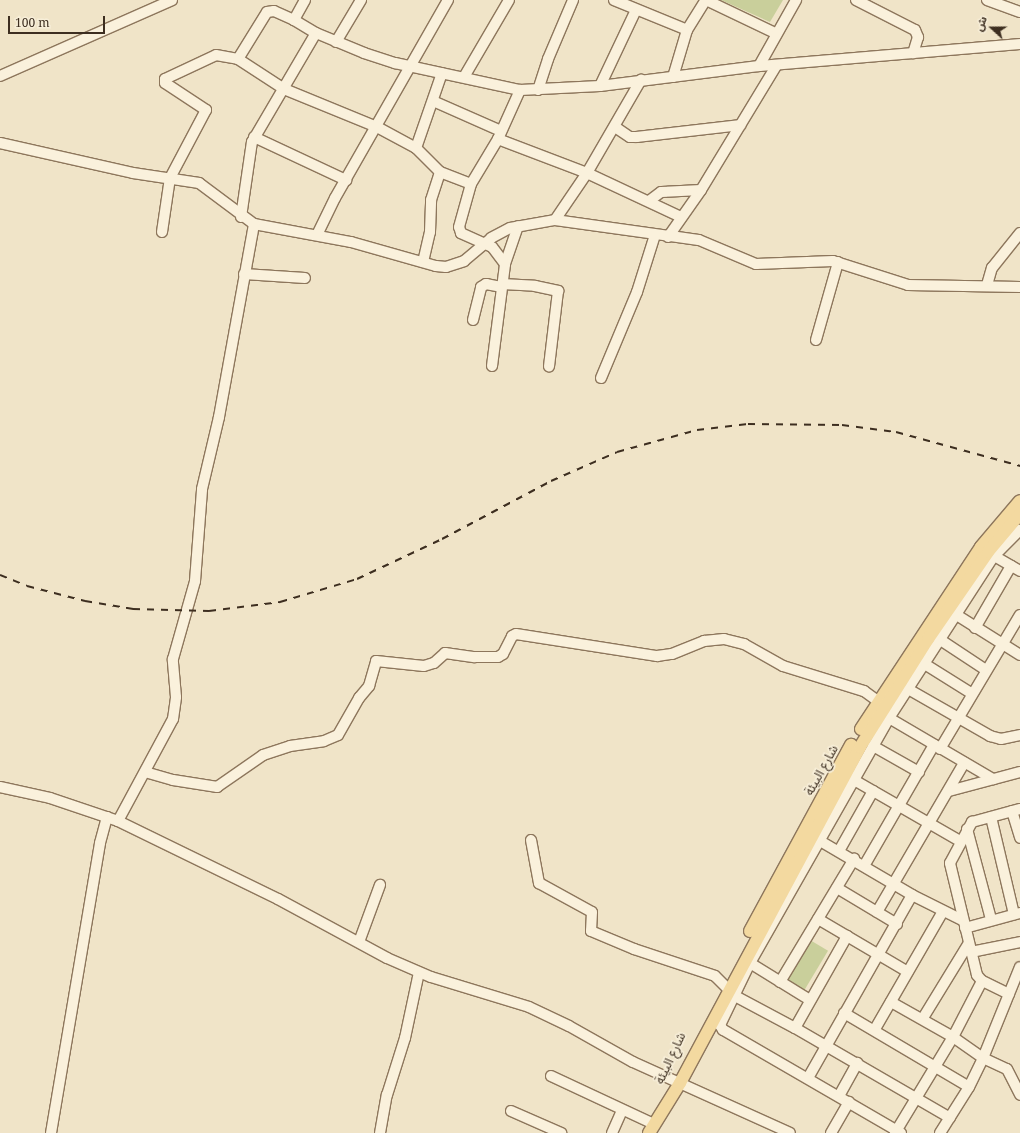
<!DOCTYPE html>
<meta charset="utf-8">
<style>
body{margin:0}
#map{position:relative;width:1020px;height:1133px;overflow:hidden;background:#f0e4c8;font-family:"Noto Serif","Noto Sans Arabic",serif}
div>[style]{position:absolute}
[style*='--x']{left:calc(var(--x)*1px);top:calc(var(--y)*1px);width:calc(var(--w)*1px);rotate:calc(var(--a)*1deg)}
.green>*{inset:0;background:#c9cf9b;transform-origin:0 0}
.roads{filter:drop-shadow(1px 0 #8d765c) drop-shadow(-1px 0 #8d765c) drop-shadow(0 1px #8d765c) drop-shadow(0 -1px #8d765c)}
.minor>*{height:10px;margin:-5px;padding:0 5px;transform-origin:5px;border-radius:5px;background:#faf1dc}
.major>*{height:12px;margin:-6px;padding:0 6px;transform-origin:6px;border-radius:6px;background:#f3d9a0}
.rail>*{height:2px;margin-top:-1px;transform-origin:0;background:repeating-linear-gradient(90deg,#3d2e20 0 7px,transparent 0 14px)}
span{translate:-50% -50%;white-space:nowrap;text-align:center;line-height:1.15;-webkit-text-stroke:3.5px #f7eed8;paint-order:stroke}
.street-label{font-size:13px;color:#3d2e20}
.north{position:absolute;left:972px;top:8px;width:40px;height:40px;-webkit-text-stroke:3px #f7eed8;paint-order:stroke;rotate:291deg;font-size:11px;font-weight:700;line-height:16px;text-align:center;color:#3d2e20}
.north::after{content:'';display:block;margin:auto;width:14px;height:18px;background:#3d2e20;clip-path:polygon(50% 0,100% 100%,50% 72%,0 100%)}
.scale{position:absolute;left:8px;top:16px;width:97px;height:18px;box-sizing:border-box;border:2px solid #3d2e20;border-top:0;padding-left:5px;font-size:12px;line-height:14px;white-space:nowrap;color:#3d2e20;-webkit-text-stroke:3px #f7eed8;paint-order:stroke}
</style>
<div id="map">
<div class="green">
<i style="clip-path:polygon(721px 0,783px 0,770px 22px)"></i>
<i style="left:810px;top:940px;width:21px;height:48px;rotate:31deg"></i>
</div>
<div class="roads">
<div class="minor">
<i style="--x:305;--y:0;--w:23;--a:119"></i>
<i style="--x:294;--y:20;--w:26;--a:31"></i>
<i style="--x:316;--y:33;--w:52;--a:22.6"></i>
<i style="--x:364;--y:53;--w:33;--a:18"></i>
<i style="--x:395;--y:63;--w:128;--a:12.2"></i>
<i style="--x:520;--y:90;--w:80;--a:-2.9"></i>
<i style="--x:600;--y:86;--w:160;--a:-7.2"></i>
<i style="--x:759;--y:66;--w:262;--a:-4.8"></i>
<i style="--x:614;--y:0;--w:79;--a:22.3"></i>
<i style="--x:706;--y:0;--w:76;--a:25.6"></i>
<i style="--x:856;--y:0;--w:66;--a:27"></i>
<i style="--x:915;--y:30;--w:8;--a:67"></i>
<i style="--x:918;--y:37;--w:17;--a:107"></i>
<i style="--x:987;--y:0;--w:35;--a:20"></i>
<i style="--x:336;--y:42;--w:49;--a:-59.2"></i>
<i style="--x:238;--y:59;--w:55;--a:-58.3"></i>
<i style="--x:267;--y:12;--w:7;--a:-8"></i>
<i style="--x:274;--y:11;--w:22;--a:24"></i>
<i style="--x:759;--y:66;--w:76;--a:-60.7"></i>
<i style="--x:0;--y:76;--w:188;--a:-23.8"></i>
<i style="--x:464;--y:77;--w:89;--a:-59.7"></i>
<i style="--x:673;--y:77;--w:49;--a:-73.4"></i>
<i style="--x:687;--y:30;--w:36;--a:-58"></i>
<i style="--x:600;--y:86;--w:84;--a:-64.7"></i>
<i style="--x:538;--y:90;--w:33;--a:-72"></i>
<i style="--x:548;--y:59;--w:64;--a:-67"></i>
<i style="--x:433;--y:101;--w:74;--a:23.8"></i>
<i style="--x:615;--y:127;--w:18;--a:34"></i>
<i style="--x:630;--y:137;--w:7;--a:0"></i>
<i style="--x:637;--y:137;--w:104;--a:-6.6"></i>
<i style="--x:254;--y:137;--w:102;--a:25.1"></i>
<i style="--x:498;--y:139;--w:95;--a:20.9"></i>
<i style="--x:587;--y:173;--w:104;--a:25.1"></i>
<i style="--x:0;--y:143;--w:136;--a:12.7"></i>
<i style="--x:133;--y:173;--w:67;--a:8.6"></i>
<i style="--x:199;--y:183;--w:69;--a:36.7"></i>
<i style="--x:254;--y:224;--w:99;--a:10.5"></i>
<i style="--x:351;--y:242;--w:88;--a:15.8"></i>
<i style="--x:436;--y:266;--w:10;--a:6"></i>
<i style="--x:446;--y:267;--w:19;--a:-18"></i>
<i style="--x:464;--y:261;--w:35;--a:-40"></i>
<i style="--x:491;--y:238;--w:21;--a:-28"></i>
<i style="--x:510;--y:228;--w:46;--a:-10.1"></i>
<i style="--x:555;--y:220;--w:145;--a:7.9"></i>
<i style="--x:699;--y:240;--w:62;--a:22.8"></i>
<i style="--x:756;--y:264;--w:77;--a:-2.2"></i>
<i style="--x:833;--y:261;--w:79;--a:17.7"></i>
<i style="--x:908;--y:285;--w:112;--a:1"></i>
<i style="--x:416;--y:148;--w:79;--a:-70.9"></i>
<i style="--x:649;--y:201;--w:15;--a:-37"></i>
<i style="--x:661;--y:192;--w:40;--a:-2.9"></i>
<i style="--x:241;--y:217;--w:76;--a:-81.7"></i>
<i style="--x:252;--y:142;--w:126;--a:-59.6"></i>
<i style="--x:555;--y:220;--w:57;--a:-55.8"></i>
<i style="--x:587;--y:173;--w:108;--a:-59.9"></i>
<i style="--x:162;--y:232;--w:55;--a:-81.6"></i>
<i style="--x:170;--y:178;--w:77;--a:-62.1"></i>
<i style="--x:206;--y:110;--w:49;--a:-146.6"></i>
<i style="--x:165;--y:83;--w:4;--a:-90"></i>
<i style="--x:165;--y:79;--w:56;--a:-25.2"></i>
<i style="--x:216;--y:55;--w:22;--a:10"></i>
<i style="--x:238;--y:59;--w:55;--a:33.1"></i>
<i style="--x:284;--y:89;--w:100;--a:22.2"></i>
<i style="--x:377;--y:127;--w:44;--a:28.3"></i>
<i style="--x:416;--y:148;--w:34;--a:45"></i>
<i style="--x:440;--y:172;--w:33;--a:21"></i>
<i style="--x:317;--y:235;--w:41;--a:-64.1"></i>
<i style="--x:335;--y:198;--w:228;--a:-60.3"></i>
<i style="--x:668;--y:237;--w:57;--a:-54.9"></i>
<i style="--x:701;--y:190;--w:145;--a:-58.8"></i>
<i style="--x:423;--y:262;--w:31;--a:-77"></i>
<i style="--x:430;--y:232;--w:32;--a:-88"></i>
<i style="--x:431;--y:200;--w:29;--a:-72"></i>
<i style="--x:505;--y:264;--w:40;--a:-71.1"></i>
<i style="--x:244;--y:274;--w:61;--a:3.8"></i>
<i style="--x:502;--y:284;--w:33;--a:3"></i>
<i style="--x:535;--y:286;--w:24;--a:12"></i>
<i style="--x:558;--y:291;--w:76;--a:96.8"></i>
<i style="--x:987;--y:285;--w:18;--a:-74"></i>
<i style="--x:992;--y:268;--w:45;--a:-51.3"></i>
<i style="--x:473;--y:320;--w:34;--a:-76"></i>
<i style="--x:481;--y:287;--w:6;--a:-31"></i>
<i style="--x:486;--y:284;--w:15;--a:11"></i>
<i style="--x:816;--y:340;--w:81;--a:-74.2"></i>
<i style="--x:492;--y:366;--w:103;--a:-82.7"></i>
<i style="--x:505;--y:264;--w:21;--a:-127"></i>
<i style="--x:492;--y:247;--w:34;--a:-156"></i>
<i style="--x:461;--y:233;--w:6;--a:-108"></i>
<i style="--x:459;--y:227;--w:45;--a:-74.4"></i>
<i style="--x:471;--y:184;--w:52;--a:-59"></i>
<i style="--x:498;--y:139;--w:54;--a:-65.8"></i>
<i style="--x:601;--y:378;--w:93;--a:-67.3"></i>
<i style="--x:637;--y:292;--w:60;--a:-72.5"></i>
<i style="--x:989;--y:553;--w:36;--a:30"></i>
<i style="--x:955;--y:614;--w:77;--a:32.2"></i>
<i style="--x:975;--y:628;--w:72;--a:-59.9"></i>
<i style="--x:939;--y:639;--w:56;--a:33.4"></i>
<i style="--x:923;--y:663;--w:57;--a:32"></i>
<i style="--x:908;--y:689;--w:95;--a:29.8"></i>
<i style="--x:990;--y:736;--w:11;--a:15"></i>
<i style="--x:1001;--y:739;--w:19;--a:-12"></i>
<i style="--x:889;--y:718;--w:121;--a:30.4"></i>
<i style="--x:873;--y:746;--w:53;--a:29.5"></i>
<i style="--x:940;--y:749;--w:156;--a:-59.2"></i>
<i style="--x:145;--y:772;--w:29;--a:16"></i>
<i style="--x:173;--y:780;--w:45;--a:9"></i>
<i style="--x:217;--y:787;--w:56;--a:-34.8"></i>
<i style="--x:263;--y:755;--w:28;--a:-18"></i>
<i style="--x:290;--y:746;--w:34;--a:-8"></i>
<i style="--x:324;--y:741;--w:15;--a:-23"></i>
<i style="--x:338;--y:735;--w:43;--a:-60.4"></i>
<i style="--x:359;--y:698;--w:16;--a:-50"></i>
<i style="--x:369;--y:686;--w:26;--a:-74"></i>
<i style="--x:376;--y:661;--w:48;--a:5.9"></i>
<i style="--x:424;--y:666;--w:10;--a:-17"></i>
<i style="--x:434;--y:663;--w:15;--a:-42"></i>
<i style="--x:445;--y:653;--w:30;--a:8"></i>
<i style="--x:475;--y:657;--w:23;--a:0"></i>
<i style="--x:498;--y:657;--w:6;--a:-31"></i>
<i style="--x:503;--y:654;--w:20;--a:-63"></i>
<i style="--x:512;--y:636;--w:4;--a:-27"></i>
<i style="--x:516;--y:634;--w:143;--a:8.9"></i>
<i style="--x:657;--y:656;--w:15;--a:-8"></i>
<i style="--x:672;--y:654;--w:35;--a:-22"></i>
<i style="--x:704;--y:641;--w:20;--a:-6"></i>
<i style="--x:724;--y:639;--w:21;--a:14"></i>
<i style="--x:744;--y:644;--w:45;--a:29.4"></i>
<i style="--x:783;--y:666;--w:85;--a:17.2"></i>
<i style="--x:864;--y:691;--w:17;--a:36"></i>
<i style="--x:854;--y:780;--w:122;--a:29.9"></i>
<i style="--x:0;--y:787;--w:51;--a:12.4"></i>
<i style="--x:50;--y:798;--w:72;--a:18.7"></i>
<i style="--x:118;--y:821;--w:178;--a:26"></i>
<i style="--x:278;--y:899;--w:124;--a:28.4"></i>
<i style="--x:387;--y:958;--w:48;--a:23.4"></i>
<i style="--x:431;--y:977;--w:102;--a:17"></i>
<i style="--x:529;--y:1007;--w:44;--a:25.4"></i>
<i style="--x:569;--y:1026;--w:73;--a:29.4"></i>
<i style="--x:633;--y:1062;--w:172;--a:24.3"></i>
<i style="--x:949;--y:791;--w:73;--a:-15"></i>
<i style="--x:1012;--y:811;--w:28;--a:73"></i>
<i style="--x:991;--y:817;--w:100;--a:76.7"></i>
<i style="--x:118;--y:821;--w:116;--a:-61.7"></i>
<i style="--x:173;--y:719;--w:22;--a:-82"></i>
<i style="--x:176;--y:697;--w:38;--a:-95"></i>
<i style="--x:173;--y:659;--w:81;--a:-74.2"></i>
<i style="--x:195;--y:581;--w:92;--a:-85.6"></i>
<i style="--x:202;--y:489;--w:74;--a:-76.7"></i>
<i style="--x:219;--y:417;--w:196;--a:-79.7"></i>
<i style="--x:967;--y:829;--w:93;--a:75.1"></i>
<i style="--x:815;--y:838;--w:113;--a:30.4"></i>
<i style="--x:912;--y:895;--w:56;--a:26.6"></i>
<i style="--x:531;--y:840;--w:44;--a:79.5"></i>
<i style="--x:539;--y:883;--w:60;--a:28.7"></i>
<i style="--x:592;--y:912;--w:19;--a:93"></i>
<i style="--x:591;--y:931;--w:47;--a:22.7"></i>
<i style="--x:634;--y:949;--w:85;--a:18.4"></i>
<i style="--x:715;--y:976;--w:28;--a:45"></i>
<i style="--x:735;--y:996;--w:68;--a:28.1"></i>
<i style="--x:795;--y:1028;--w:179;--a:30.1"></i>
<i style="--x:839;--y:851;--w:69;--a:-60.5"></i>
<i style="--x:864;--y:866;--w:140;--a:-60"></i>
<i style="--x:837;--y:888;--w:70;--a:31"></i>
<i style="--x:877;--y:912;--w:173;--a:-59.7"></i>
<i style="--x:818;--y:919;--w:104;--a:30.5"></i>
<i style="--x:965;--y:928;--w:57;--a:-15.3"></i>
<i style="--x:359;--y:942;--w:61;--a:-69.8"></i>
<i style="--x:971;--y:952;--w:50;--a:-11.5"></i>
<i style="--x:750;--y:963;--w:70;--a:31.7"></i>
<i style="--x:780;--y:982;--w:144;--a:-59"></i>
<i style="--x:1009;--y:994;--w:30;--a:-154"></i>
<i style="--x:982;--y:981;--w:8;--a:-130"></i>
<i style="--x:977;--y:975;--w:115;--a:-103.6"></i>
<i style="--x:950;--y:863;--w:47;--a:-61.8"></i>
<i style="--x:972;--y:822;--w:50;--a:-15.2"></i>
<i style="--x:891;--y:1002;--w:71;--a:29.4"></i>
<i style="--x:953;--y:1037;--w:37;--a:35"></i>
<i style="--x:983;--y:1058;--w:26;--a:25"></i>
<i style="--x:1007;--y:1069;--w:29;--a:63"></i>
<i style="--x:844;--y:1013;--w:145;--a:30.6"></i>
<i style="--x:923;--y:1018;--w:88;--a:-58.5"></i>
<i style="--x:795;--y:1028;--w:106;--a:-60.5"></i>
<i style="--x:875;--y:1029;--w:136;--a:-60"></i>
<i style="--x:551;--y:1076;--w:114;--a:25"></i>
<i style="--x:808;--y:1078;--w:210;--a:-60.4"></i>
<i style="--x:839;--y:1096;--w:38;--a:-61"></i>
<i style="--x:511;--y:1111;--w:55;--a:23.7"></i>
<i style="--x:51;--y:1133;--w:294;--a:-80.4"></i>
<i style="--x:100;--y:843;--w:27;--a:-75"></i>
<i style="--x:380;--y:1133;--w:39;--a:-80"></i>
<i style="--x:387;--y:1095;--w:60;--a:-72.5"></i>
<i style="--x:405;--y:1038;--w:67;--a:-78"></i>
<i style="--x:612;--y:1133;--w:24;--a:-66"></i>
<i style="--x:831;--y:1133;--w:36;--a:-60"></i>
<i style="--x:895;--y:1133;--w:112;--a:-58.9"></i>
<i style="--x:953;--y:1037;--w:63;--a:-62.6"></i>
<i style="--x:901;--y:1133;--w:206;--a:-149.9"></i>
<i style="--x:723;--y:1030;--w:6;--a:-121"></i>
<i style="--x:720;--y:1025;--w:69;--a:-64.2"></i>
<i style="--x:750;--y:963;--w:282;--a:-60.4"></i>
<i style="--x:889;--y:718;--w:193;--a:-57.1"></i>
<i style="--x:994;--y:556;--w:37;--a:-45"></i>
<i style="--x:940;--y:1133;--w:54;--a:-57.8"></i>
<i style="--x:969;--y:1087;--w:32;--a:-64"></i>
<i style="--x:983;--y:1058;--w:98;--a:-67.9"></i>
</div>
<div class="major">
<i style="--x:861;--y:729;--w:218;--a:-56.6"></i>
<i style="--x:981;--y:547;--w:60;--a:-49.7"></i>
<i style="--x:750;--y:931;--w:212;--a:-61.5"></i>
<i style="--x:649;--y:1133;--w:59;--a:-58.2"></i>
<i style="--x:680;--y:1083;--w:381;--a:-61.8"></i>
<i style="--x:860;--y:747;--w:128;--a:-57.8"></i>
<i style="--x:928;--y:639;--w:106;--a:-55.4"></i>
<i style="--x:988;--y:552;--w:50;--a:-49.9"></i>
</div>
</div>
<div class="rail">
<i style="--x:0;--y:575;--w:29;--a:22"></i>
<i style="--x:27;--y:586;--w:60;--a:14.5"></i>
<i style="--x:85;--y:601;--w:49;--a:9.5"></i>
<i style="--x:133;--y:609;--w:76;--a:1.5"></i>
<i style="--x:209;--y:611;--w:72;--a:-7.2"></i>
<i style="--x:280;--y:602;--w:80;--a:-16.6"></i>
<i style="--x:357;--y:579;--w:94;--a:-25.2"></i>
<i style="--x:442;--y:539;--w:123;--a:-28"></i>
<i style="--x:551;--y:481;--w:72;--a:-23.7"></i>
<i style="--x:617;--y:452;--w:83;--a:-15.4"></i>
<i style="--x:697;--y:430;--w:51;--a:-6.7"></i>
<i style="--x:748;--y:424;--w:94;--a:0.6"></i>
<i style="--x:842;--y:425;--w:54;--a:7.4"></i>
<i style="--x:896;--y:432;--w:129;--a:15.3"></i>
</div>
<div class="street-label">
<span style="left:821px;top:770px;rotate:-61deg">شارع البيئة</span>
<span style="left:670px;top:1058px;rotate:-65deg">شارع البيئة</span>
</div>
<div class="north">ش</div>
<div class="scale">100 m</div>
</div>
